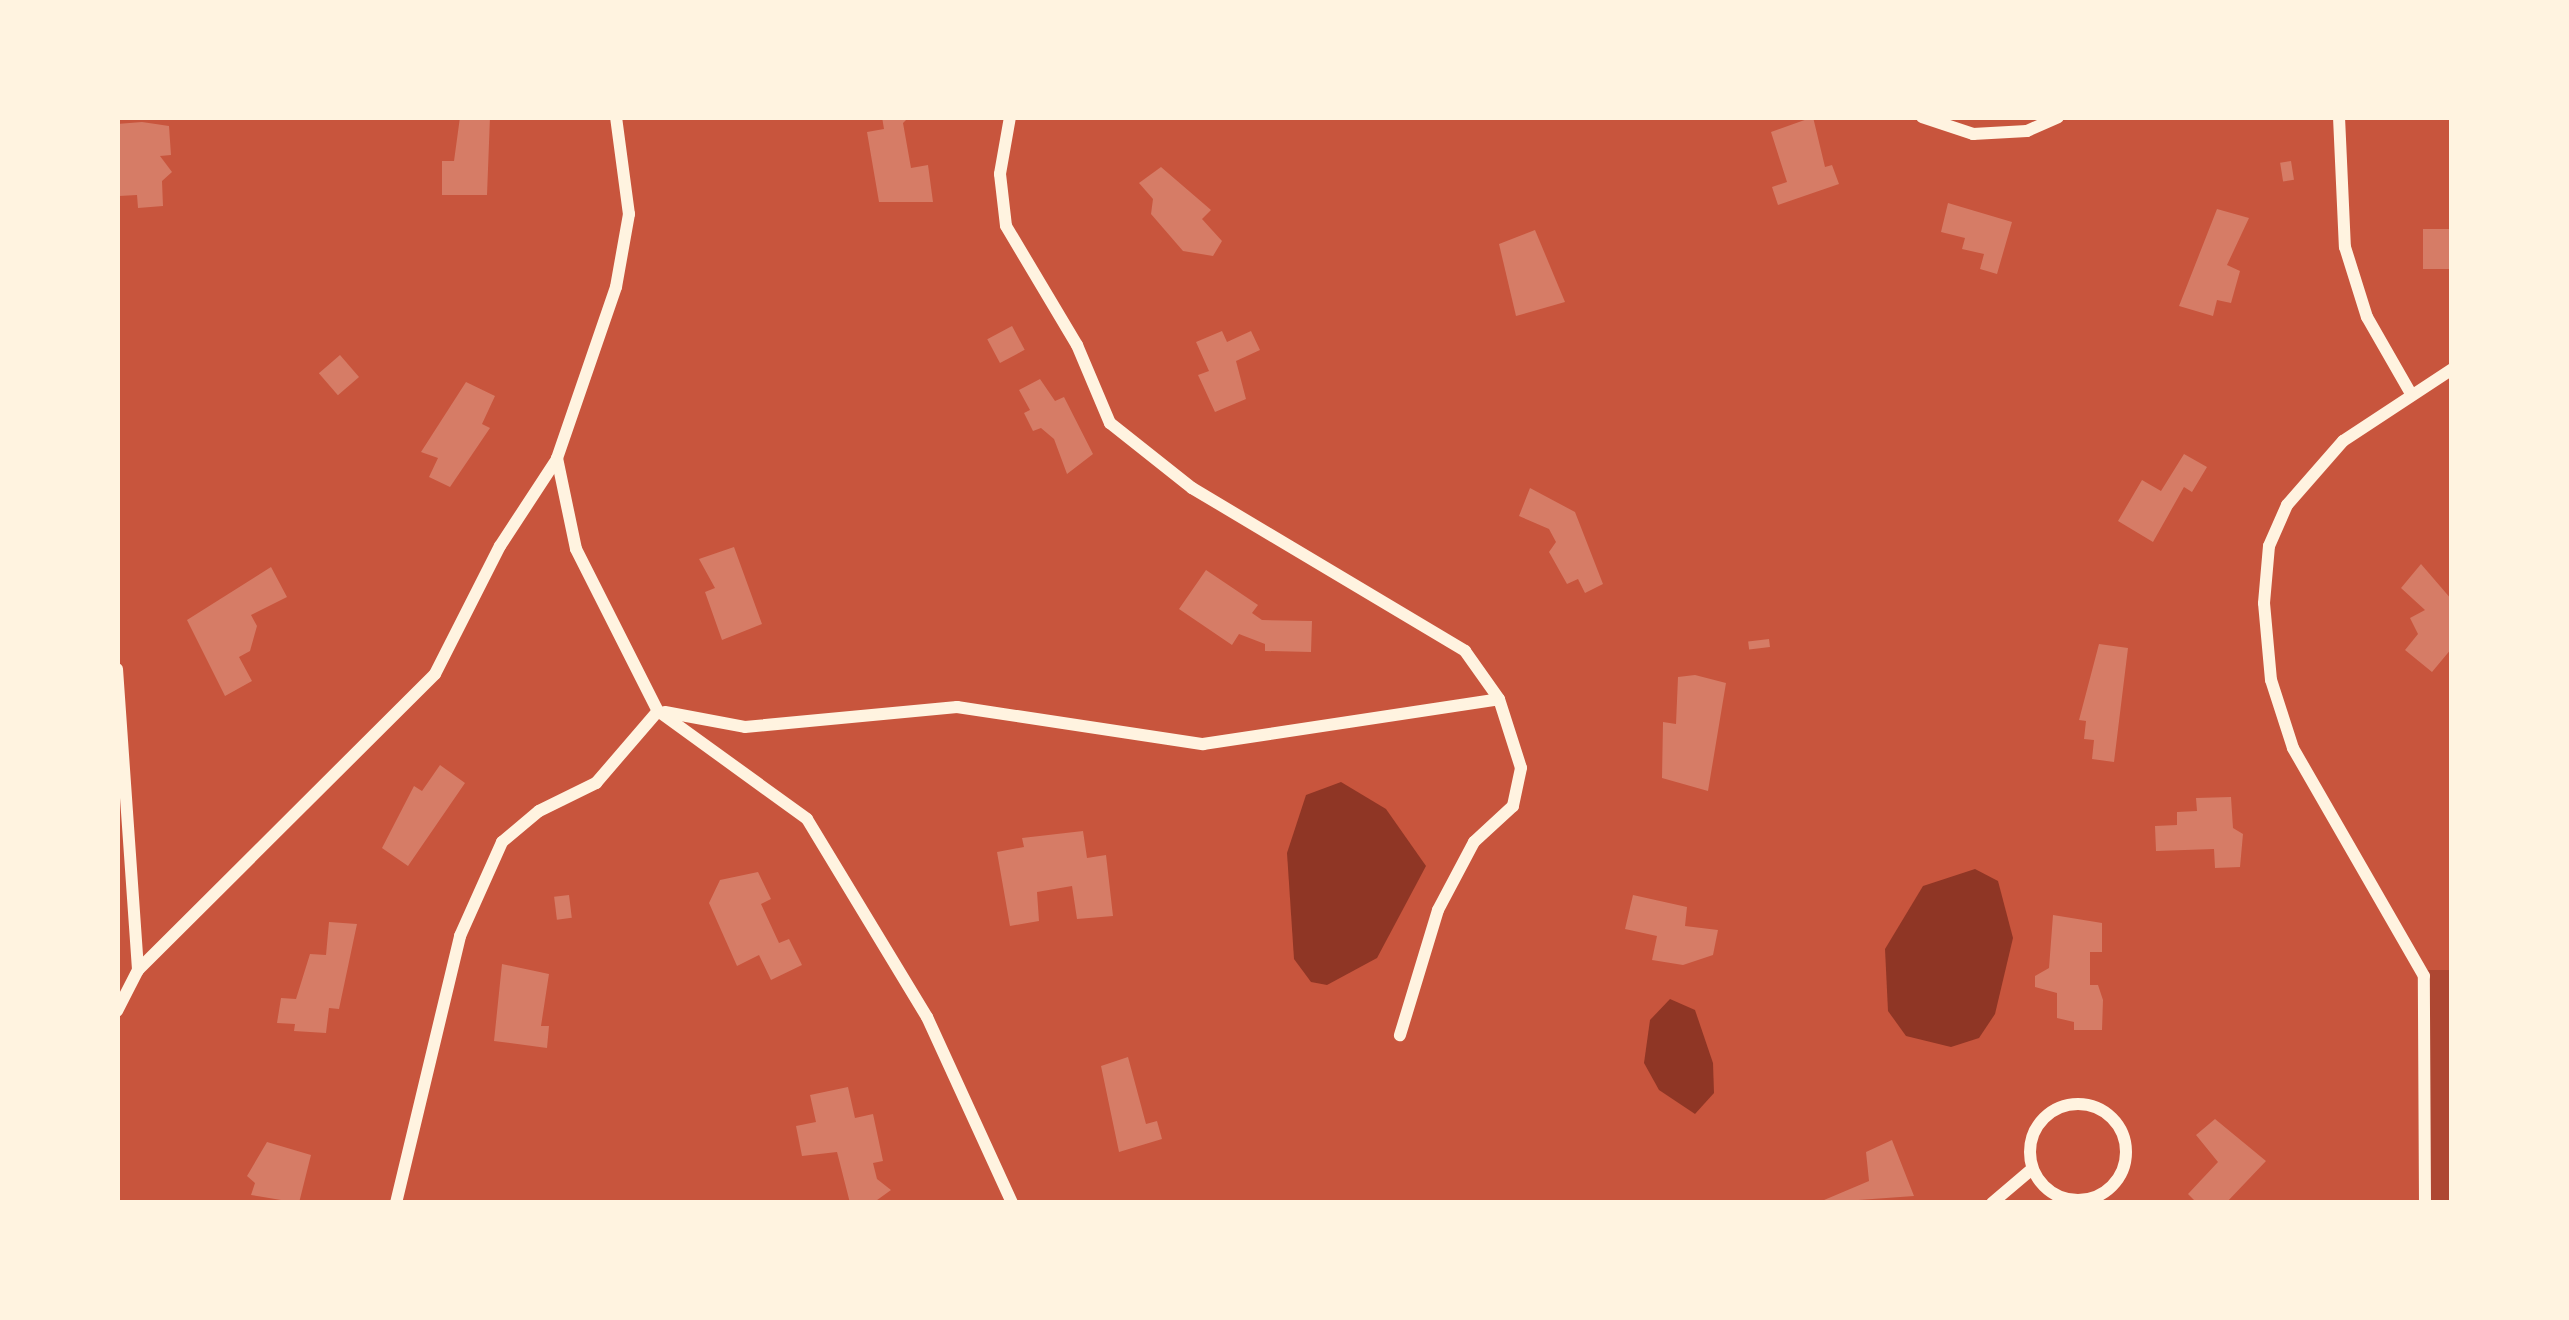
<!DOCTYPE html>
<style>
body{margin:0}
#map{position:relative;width:2569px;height:1320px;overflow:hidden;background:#c8553d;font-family:"Zilla Slab",serif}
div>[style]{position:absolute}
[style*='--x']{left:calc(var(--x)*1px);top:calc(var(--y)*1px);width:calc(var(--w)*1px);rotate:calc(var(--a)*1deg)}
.green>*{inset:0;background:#ae4732;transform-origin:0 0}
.water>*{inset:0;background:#8f3625}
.building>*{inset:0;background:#d67c66;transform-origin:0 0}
.minor>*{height:12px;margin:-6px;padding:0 6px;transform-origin:6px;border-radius:6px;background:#fff3e0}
.minor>.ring{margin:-6px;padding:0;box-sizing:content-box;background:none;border:12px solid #fff3e0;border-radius:50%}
span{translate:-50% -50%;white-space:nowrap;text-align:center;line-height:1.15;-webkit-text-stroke:9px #fff3e0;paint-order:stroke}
.frame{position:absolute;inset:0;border:120px solid #fff3e0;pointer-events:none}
</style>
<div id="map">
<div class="green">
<i style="left:2452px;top:970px;width:233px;height:29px;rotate:90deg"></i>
</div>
<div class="water">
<i style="clip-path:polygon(1341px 782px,1386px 809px,1426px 866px,1377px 958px,1327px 985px,1311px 982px,1294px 959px,1287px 853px,1306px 795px)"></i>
<i style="clip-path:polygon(1975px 869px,1998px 881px,2013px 938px,1995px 1014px,1979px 1038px,1951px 1047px,1906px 1036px,1888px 1011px,1885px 949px,1923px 886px)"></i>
<i style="clip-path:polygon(1670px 999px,1695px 1010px,1713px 1063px,1714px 1093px,1695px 1114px,1659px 1090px,1644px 1063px,1650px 1020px)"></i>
</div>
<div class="building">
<i style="clip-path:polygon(460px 117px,490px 117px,487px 195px,442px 195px,442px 161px,454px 161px)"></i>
<i style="clip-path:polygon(882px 117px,909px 117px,903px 123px,911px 168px,928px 165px,933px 202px,879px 202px,867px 132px,884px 129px)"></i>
<i style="clip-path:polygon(1813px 117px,1825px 167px,1832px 165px,1839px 184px,1778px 205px,1772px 187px,1787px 182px,1771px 132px)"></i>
<i style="clip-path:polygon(142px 122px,169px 126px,171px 155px,160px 156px,172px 172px,162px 181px,163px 206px,138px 208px,137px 195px,119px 196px,117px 124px)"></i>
<i style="left:2291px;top:161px;width:19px;height:11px;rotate:81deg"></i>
<i style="clip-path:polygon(1161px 167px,1211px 210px,1202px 219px,1222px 241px,1213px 256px,1183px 251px,1151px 214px,1153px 199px,1139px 183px)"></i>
<i style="clip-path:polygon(1948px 203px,2012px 222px,1997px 274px,1980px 269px,1984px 254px,1962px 249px,1965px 238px,1941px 232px)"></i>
<i style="clip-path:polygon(2217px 209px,2249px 218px,2227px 265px,2240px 271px,2231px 303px,2217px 300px,2213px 316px,2179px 306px)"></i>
<i style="left:2452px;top:229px;width:40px;height:29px;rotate:90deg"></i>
<i style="clip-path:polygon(1535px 230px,1565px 302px,1516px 316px,1499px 244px)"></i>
<i style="left:1012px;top:326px;width:27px;height:28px;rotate:62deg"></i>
<i style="clip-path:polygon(1222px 331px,1227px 342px,1251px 331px,1260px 350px,1236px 361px,1246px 399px,1215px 412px,1198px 375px,1209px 371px,1196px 342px)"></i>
<i style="left:340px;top:355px;width:29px;height:28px;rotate:49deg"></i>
<i style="clip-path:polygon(1040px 379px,1055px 401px,1064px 397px,1093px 454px,1067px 474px,1054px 439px,1041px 428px,1033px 431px,1024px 413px,1030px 410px,1019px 390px)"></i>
<i style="clip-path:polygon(466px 382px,495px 396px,482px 424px,490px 428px,450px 487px,429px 477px,438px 458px,421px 452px)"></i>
<i style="clip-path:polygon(2184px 454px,2207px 467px,2192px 492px,2184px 487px,2153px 542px,2118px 521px,2142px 480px,2161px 491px)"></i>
<i style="clip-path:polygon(1530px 488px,1575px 512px,1603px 584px,1585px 593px,1578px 579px,1567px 584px,1549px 552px,1556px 542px,1549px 529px,1519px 516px)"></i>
<i style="clip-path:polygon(734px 547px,762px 624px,722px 640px,705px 592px,715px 588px,699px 559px)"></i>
<i style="clip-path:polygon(2421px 564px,2452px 600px,2452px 648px,2432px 672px,2405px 650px,2418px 634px,2410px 618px,2425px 610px,2401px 588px)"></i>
<i style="clip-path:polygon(271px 567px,287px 597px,251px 615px,257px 626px,250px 651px,239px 657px,252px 681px,225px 696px,187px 620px)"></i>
<i style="clip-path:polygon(1206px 570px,1258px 605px,1252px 613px,1262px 620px,1312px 621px,1311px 652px,1265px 651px,1265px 644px,1239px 634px,1232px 645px,1179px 609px)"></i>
<i style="left:1769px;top:639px;width:8px;height:21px;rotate:83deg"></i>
<i style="clip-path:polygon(2099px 644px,2128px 648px,2114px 762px,2092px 759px,2094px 740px,2084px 739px,2086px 721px,2079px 720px)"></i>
<i style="clip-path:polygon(1695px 675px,1726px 683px,1708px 791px,1662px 778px,1663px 722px,1676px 724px,1678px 677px)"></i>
<i style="clip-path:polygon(440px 765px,465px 783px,408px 866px,382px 848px,414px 786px,422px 791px)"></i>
<i style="clip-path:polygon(2231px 797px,2233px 828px,2243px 834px,2240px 867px,2215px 868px,2214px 849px,2156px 851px,2155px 826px,2177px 825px,2177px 812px,2197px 811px,2196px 798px)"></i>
<i style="clip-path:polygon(1083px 831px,1087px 858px,1106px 855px,1113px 916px,1077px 919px,1072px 886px,1037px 892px,1039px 921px,1010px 926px,997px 852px,1024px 847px,1022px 838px)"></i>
<i style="clip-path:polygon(758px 872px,771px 899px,761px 904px,779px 943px,789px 939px,802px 965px,771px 980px,759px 955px,737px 966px,709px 903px,720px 880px)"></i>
<i style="left:569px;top:895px;width:23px;height:15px;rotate:83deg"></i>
<i style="clip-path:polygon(1633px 895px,1687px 907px,1685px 926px,1718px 930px,1713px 955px,1683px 965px,1652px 960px,1657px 936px,1625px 929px)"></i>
<i style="clip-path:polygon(2053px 915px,2102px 923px,2102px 952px,2090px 952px,2090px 985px,2098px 985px,2103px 1000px,2102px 1030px,2074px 1030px,2074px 1022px,2057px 1018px,2057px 993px,2035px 987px,2035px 976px,2049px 968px)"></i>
<i style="clip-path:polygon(329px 922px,357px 924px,339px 1009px,329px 1008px,326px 1033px,294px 1031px,295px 1024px,277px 1023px,281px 998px,296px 999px,310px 954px,326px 955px)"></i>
<i style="clip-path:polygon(502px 964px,549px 974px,541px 1026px,549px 1026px,547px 1048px,494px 1041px)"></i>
<i style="clip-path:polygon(1128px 1057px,1146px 1124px,1157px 1121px,1162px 1139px,1119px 1152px,1101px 1066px)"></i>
<i style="clip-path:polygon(848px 1087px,855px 1118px,873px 1114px,883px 1161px,873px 1163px,877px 1179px,891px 1190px,873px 1203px,850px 1203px,837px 1152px,802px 1156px,796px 1126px,816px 1122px,810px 1095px)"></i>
<i style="clip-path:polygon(2215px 1119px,2266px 1161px,2226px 1203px,2197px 1203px,2188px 1194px,2218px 1162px,2196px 1135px)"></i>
<i style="clip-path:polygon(1892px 1140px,1914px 1196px,1817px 1203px,1869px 1181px,1866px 1152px)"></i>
<i style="clip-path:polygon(267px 1142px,311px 1155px,299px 1203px,251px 1195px,255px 1183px,247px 1176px)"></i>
</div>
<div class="minor">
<i style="--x:616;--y:117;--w:98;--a:82.4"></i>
<i style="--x:629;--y:214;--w:74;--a:100.1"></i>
<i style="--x:616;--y:287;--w:181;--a:109"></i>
<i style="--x:557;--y:458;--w:93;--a:78.2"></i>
<i style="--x:576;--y:549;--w:182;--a:63.2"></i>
<i style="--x:658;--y:711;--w:184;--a:35.9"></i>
<i style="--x:807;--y:819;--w:232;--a:58.8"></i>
<i style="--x:927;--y:1017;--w:205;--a:65.4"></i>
<i style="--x:1010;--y:117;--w:58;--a:100"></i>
<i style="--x:1000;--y:174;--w:52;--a:83.4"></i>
<i style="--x:1006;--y:226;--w:139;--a:59.2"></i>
<i style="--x:1077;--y:345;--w:85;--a:67.1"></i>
<i style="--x:1110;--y:423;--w:105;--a:38.4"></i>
<i style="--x:1192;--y:488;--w:318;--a:30.8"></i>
<i style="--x:1465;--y:651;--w:59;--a:54.7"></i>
<i style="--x:1922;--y:117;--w:54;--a:18.4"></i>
<i style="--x:1973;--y:134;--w:54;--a:-3.2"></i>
<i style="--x:2027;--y:131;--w:34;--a:-24"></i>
<i style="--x:2339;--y:117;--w:130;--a:87.4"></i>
<i style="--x:2345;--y:247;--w:73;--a:72.6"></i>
<i style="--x:2367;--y:317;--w:86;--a:60.2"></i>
<i style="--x:117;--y:669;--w:302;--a:86"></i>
<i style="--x:665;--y:712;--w:81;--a:10.6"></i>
<i style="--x:745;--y:727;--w:213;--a:-5.4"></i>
<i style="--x:957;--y:707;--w:249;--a:8.6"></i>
<i style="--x:1203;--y:744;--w:299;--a:-8.6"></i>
<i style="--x:1499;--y:699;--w:72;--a:72.3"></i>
<i style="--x:1521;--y:768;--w:39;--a:102"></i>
<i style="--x:1513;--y:806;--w:53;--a:137.3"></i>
<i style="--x:1474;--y:842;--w:77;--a:117.9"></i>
<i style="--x:1438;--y:910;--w:131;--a:106.9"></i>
<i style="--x:117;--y:1011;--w:46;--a:-62.9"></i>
<i style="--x:138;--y:970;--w:419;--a:-44.9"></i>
<i style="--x:435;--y:674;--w:144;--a:-63.1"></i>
<i style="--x:500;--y:546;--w:104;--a:-56.8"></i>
<i class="ring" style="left:2030px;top:1104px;width:84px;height:84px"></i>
<i style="--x:396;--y:1203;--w:275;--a:-76.5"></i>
<i style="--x:460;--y:936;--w:103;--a:-65.9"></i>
<i style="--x:502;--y:842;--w:48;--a:-40"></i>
<i style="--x:539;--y:811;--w:64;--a:-26.2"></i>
<i style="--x:596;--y:783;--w:95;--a:-49.3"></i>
<i style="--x:1992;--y:1203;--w:52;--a:-40.4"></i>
<i style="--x:2425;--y:1203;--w:227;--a:-90.3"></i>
<i style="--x:2424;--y:976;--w:263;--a:-119.9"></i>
<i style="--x:2293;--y:748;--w:71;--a:-107.9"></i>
<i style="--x:2271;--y:680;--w:77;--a:-95.2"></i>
<i style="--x:2264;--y:603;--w:57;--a:-85"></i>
<i style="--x:2269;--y:546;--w:45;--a:-66.3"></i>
<i style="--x:2287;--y:505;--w:85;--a:-48.8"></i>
<i style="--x:2343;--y:441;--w:131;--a:-33.4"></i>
</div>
<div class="frame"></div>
</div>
